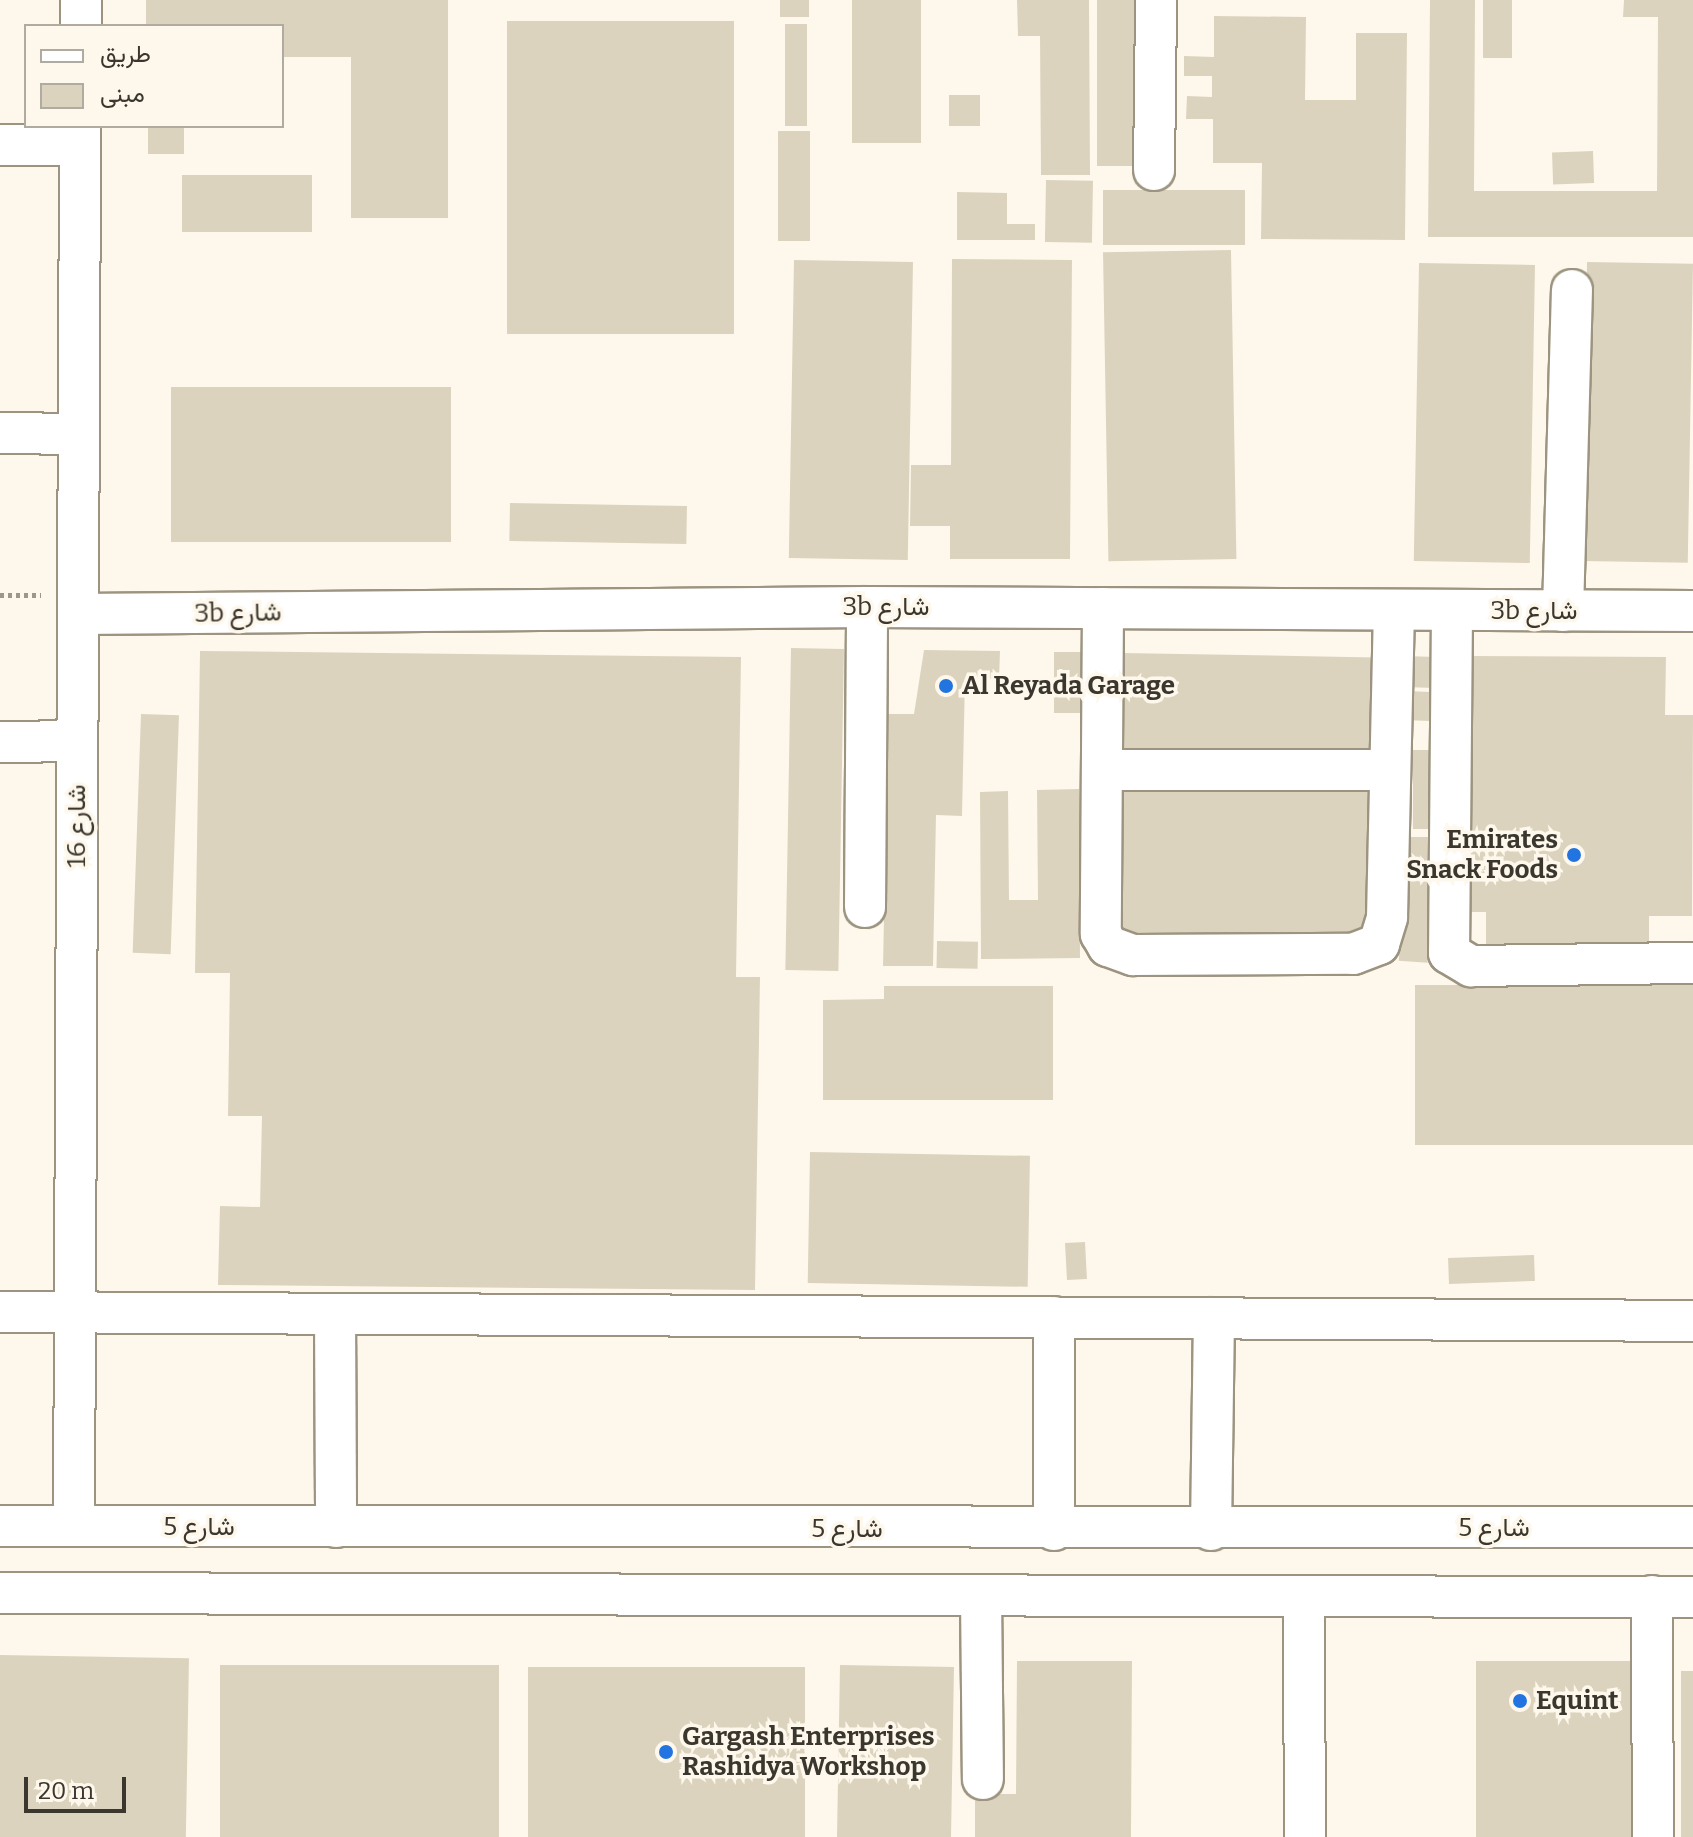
<!DOCTYPE html>
<meta charset="utf-8">
<style>
body{margin:0}
#map{position:relative;width:1693px;height:1837px;overflow:hidden;background:#fef8ec;font-family:Bitter,Vazirmatn,serif}
div>[style]{position:absolute}
[style*='--x']{left:calc(var(--x)*1px);top:calc(var(--y)*1px);width:calc(var(--w)*1px);rotate:calc(var(--a)*1deg)}
.building>*{inset:0;background:#dcd3be;transform-origin:0 0}
.path>*{height:5px;margin-top:-2.5px;transform-origin:0;background:repeating-linear-gradient(90deg,#9c978d 0 4px,transparent 0 8px)}
.roads{filter:drop-shadow(2px 0 #9c9480) drop-shadow(-2px 0 #9c9480) drop-shadow(0 2px #9c9480) drop-shadow(0 -2px #9c9480)}
.minor>*{height:40px;margin:-20px;padding:0 20px;transform-origin:20px;border-radius:20px;background:#fff}
.dots>*{width:22px;height:22px;translate:-50% -50%;box-sizing:border-box;border:4px solid #fef8ec;border-radius:50%}
span{translate:-50% -50%;white-space:nowrap;text-align:center;line-height:1.15;-webkit-text-stroke:7px #fef8ec;paint-order:stroke}
.street-label{font-size:26px;color:#3b372f}
.poi-label{font-size:26px;color:#3b372f;font-weight:700}
.left{translate:0 -50%;text-align:left}
.right{translate:-100% -50%;text-align:right}
.legend{position:absolute;left:24px;top:24px;width:260px;height:104px;box-sizing:border-box;background:#fef8ec;border:2px solid #b0aba0;margin:0;padding:10px 14px;list-style:none;font-size:24px;color:#3b372f}
.legend li{display:flex;align-items:center;gap:16px;height:40px}
.legend b{width:40px;border:2px solid #b0aba0}
.scale{position:absolute;left:24px;top:1777px;width:102px;height:36px;box-sizing:border-box;border:4px solid #3b372f;border-top:0;padding-left:10px;font-size:24px;line-height:28px;white-space:nowrap;color:#3b372f;-webkit-text-stroke:6px #fef8ec;paint-order:stroke}
</style>
<div id="map">
<div class="building">
<i style="clip-path:polygon(146px 0,448px 0,448px 218px,351px 218px,351px 57px,282px 57px,282px 26px,146px 26px)"></i>
<i style="left:780px;top:0;width:29px;height:17px"></i>
<i style="left:852px;top:0;width:69px;height:143px"></i>
<i style="clip-path:polygon(1017px 0,1089px 0,1090px 175px,1041px 175px,1040px 36px,1018px 36px)"></i>
<i style="left:1097px;top:0;width:46px;height:166px"></i>
<i style="clip-path:polygon(1430px 0,1475px 0,1474px 191px,1657px 191px,1658px 17px,1623px 17px,1624px 0,1693px 0,1693px 237px,1428px 237px)"></i>
<i style="left:1483px;top:0;width:29px;height:58px"></i>
<i style="clip-path:polygon(1214px 16px,1306px 17px,1305px 100px,1356px 100px,1356px 33px,1407px 33px,1405px 240px,1261px 239px,1262px 163px,1213px 163px,1213px 119px,1186px 119px,1187px 96px,1212px 97px,1212px 76px,1184px 76px,1184px 56px,1214px 57px)"></i>
<i style="left:734px;top:21px;width:313px;height:227px;rotate:90deg"></i>
<i style="left:785px;top:24px;width:22px;height:102px"></i>
<i style="left:949px;top:95px;width:31px;height:31px"></i>
<i style="left:148px;top:126px;width:36px;height:28px"></i>
<i style="left:778px;top:131px;width:32px;height:110px"></i>
<i style="left:1593px;top:151px;width:32px;height:41px;rotate:88deg"></i>
<i style="left:182px;top:175px;width:130px;height:57px"></i>
<i style="left:1046px;top:180px;width:47px;height:62px;rotate:1deg"></i>
<i style="left:1103px;top:190px;width:142px;height:55px"></i>
<i style="clip-path:polygon(957px 192px,1007px 193px,1007px 224px,1035px 224px,1035px 240px,957px 240px)"></i>
<i style="left:1231px;top:250px;width:309px;height:128px;rotate:89deg"></i>
<i style="clip-path:polygon(952px 259px,1072px 260px,1070px 559px,950px 559px,950px 526px,910px 526px,911px 465px,951px 465px)"></i>
<i style="left:794px;top:260px;width:119px;height:298px;rotate:1deg"></i>
<i style="left:1587px;top:262px;width:106px;height:299px;rotate:1deg"></i>
<i style="left:1419px;top:263px;width:116px;height:298px;rotate:1deg"></i>
<i style="left:451px;top:387px;width:155px;height:280px;rotate:90deg"></i>
<i style="left:510px;top:503px;width:177px;height:38px;rotate:1deg"></i>
<i style="left:791px;top:648px;width:53px;height:322px;rotate:1deg"></i>
<i style="clip-path:polygon(924px 650px,1000px 651px,999px 679px,965px 678px,962px 816px,936px 815px,933px 966px,883px 966px,888px 714px,914px 714px)"></i>
<i style="clip-path:polygon(200px 651px,741px 657px,736px 977px,760px 977px,755px 1290px,218px 1285px,220px 1206px,260px 1207px,262px 1116px,228px 1116px,230px 973px,195px 973px)"></i>
<i style="left:1054px;top:652px;width:37px;height:61px"></i>
<i style="left:1122px;top:653px;width:253px;height:98px;rotate:1deg"></i>
<i style="left:1404px;top:656px;width:32px;height:31px;rotate:2deg"></i>
<i style="clip-path:polygon(1468px 656px,1666px 657px,1665px 715px,1693px 715px,1692px 916px,1649px 916px,1649px 950px,1486px 949px,1486px 912px,1455px 912px)"></i>
<i style="left:1404px;top:691px;width:34px;height:29px;rotate:2deg"></i>
<i style="left:141px;top:714px;width:38px;height:239px;rotate:2deg"></i>
<i style="left:1413px;top:750px;width:28px;height:79px"></i>
<i style="clip-path:polygon(1079px 789px,1080px 958px,981px 959px,980px 792px,1008px 791px,1009px 900px,1038px 900px,1037px 790px)"></i>
<i style="left:1116px;top:789px;width:256px;height:151px"></i>
<i style="left:1407px;top:837px;width:26px;height:31px"></i>
<i style="left:1405px;top:871px;width:29px;height:90px;rotate:4deg"></i>
<i style="left:937px;top:941px;width:41px;height:27px;rotate:1deg"></i>
<i style="left:1693px;top:985px;width:160px;height:278px;rotate:90deg"></i>
<i style="clip-path:polygon(884px 986px,1053px 986px,1053px 1100px,823px 1100px,823px 1000px,884px 999px)"></i>
<i style="left:810px;top:1152px;width:220px;height:131px;rotate:1deg"></i>
<i style="left:1085px;top:1242px;width:37px;height:20px;rotate:87deg"></i>
<i style="left:1534px;top:1255px;width:26px;height:86px;rotate:88deg"></i>
<i style="left:0;top:1655px;width:189px;height:182px;rotate:1deg"></i>
<i style="clip-path:polygon(1017px 1661px,1132px 1661px,1131px 1837px,975px 1837px,975px 1794px,1016px 1794px)"></i>
<i style="left:1476px;top:1661px;width:168px;height:176px"></i>
<i style="left:499px;top:1665px;width:172px;height:279px;rotate:90deg"></i>
<i style="left:840px;top:1665px;width:114px;height:172px;rotate:1deg"></i>
<i style="left:805px;top:1667px;width:170px;height:277px;rotate:90deg"></i>
<i style="left:1681px;top:1671px;width:12px;height:166px"></i>
</div>
<div class="path">
<i style="--x:0;--y:595;--w:41;--a:0"></i>
</div>
<div class="roads">
<div class="minor">
<i style="--x:81;--y:26;--w:26;--a:-90"></i>
<i style="--x:0;--y:145;--w:80;--a:0"></i>
<i style="--x:1154;--y:170;--w:170;--a:-89.3"></i>
<i style="--x:0;--y:433;--w:78;--a:0.7"></i>
<i style="--x:1103;--y:608;--w:326;--a:90.4"></i>
<i style="--x:1101;--y:934;--w:14;--a:60"></i>
<i style="--x:1108;--y:946;--w:27;--a:20"></i>
<i style="--x:1133;--y:955;--w:220;--a:-0.3"></i>
<i style="--x:1353;--y:954;--w:28;--a:-21"></i>
<i style="--x:1379;--y:944;--w:28;--a:-73"></i>
<i style="--x:1387;--y:917;--w:307;--a:-88.7"></i>
<i style="--x:1452;--y:611;--w:342;--a:90.5"></i>
<i style="--x:1449;--y:953;--w:26;--a:31"></i>
<i style="--x:1471;--y:966;--w:222;--a:-0.8"></i>
<i style="--x:1563;--y:611;--w:321;--a:-88.4"></i>
<i style="--x:78;--y:614;--w:789;--a:-0.51"></i>
<i style="--x:867;--y:607;--w:826;--a:0.28"></i>
<i style="--x:0;--y:742;--w:77;--a:-0.7"></i>
<i style="--x:1102;--y:770;--w:288;--a:0"></i>
<i style="--x:865;--y:907;--w:300;--a:-89.6"></i>
<i style="--x:0;--y:1312;--w:1693;--a:0.3"></i>
<i style="--x:335;--y:1314;--w:213;--a:89.7"></i>
<i style="--x:0;--y:1526;--w:1693;--a:0.03"></i>
<i style="--x:74;--y:1526;--w:1400;--a:-89.75"></i>
<i style="--x:1054;--y:1530;--w:213;--a:-90"></i>
<i style="--x:1211;--y:1530;--w:212;--a:-89.2"></i>
<i style="--x:0;--y:1593;--w:1693;--a:0.14"></i>
<i style="--x:981;--y:1596;--w:183;--a:89.4"></i>
<i style="--x:1304;--y:1596;--w:241;--a:89.8"></i>
<i style="--x:1652;--y:1596;--w:241;--a:89.8"></i>
</div>
</div>
<div class="dots">
<i style="left:946px;top:686px;background:#2275e0"></i>
<i style="left:1574px;top:855px;background:#2275e0"></i>
<i style="left:1520px;top:1701px;background:#2275e0"></i>
<i style="left:666px;top:1752px;background:#2275e0"></i>
</div>
<div class="street-label">
<span style="left:886px;top:607px">3b شارع</span>
<span style="left:1534px;top:611px">3b شارع</span>
<span style="left:238px;top:613px;rotate:-1deg">3b شارع</span>
<span style="left:77px;top:826px;rotate:-90deg">شارع 16</span>
<span style="left:199px;top:1527px">شارع 5</span>
<span style="left:1494px;top:1528px">شارع 5</span>
<span style="left:847px;top:1529px">شارع 5</span>
</div>
<div class="poi-label">
<span class="left" style="left:962px;top:686px">Al Reyada Garage</span>
<span class="right" style="left:1558px;top:855px">Emirates<br>Snack Foods</span>
<span class="left" style="left:1536px;top:1701px">Equint</span>
<span class="left" style="left:682px;top:1752px">Gargash Enterprises<br>Rashidya Workshop</span>
</div>
<ul class="legend">
<li><b style="height:10px;background:#fff"></b>طريق</li>
<li><b style="height:22px;background:#dcd3be"></b>مبنى</li>
</ul>
<div class="scale">20 m</div>
</div>
